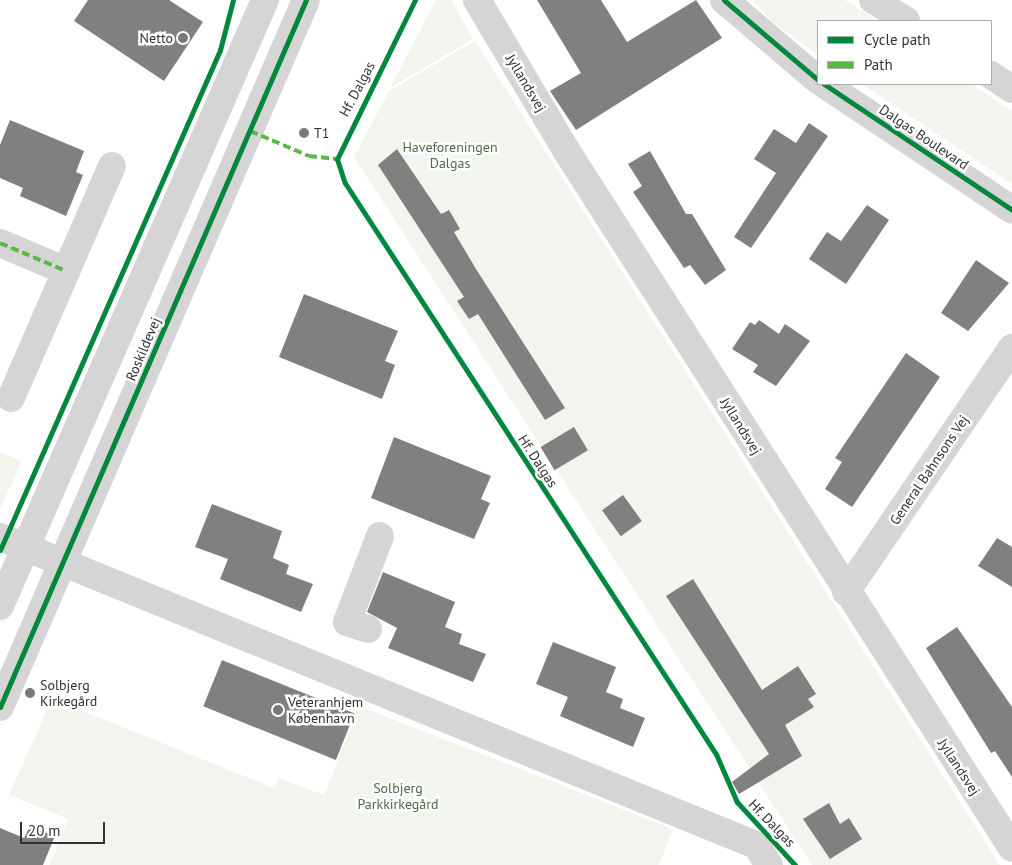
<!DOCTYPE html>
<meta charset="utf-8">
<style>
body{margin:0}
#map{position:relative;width:1012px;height:865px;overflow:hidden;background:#fff;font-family:"PT Sans",sans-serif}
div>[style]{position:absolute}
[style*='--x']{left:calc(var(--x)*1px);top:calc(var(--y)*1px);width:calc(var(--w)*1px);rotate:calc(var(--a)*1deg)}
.green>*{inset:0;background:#f1f5ed}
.building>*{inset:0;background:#808080;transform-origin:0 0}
.minor>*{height:28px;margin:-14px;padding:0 14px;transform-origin:14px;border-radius:14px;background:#d5d5d5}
.quiet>*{height:4px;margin-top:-2px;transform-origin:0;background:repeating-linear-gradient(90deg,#58b947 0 8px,transparent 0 12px)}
.cycleway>*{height:5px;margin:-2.5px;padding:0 2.5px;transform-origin:2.5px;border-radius:2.5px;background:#00873e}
.dots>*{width:14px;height:14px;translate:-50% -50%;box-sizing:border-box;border:2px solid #fff;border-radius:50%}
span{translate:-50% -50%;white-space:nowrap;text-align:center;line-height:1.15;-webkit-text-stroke:5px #fff;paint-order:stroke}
.poi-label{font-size:14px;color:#313131}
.right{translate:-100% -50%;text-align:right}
.left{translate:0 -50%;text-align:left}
.street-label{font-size:14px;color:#313131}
.park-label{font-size:14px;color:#4d6b3f}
.legend{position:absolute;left:817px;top:20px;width:175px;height:65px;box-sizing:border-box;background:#fff;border:1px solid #adadad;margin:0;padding:6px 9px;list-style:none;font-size:15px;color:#313131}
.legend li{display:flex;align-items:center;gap:10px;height:25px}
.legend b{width:25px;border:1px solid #adadad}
.scale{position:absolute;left:20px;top:822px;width:85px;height:22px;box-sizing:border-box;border:2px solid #313131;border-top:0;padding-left:6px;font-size:15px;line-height:18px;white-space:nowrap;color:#313131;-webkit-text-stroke:4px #fff;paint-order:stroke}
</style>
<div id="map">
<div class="green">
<i style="clip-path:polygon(436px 0,451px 0,473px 39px,390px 88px)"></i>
<i style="clip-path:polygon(752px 0,845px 0,877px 21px,818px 21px,818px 55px,774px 23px)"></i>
<i style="clip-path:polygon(475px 41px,1000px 865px,812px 865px,354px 157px,389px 91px)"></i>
<i style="clip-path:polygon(862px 84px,971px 84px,1012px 111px,1012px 184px)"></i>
<i style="clip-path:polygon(0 452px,22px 461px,0 509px)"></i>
<i style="clip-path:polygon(52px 699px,274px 788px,279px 778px,324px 795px,359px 706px,673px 829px,659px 865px,49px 865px,68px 819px,9px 795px)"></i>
</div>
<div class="building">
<i style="clip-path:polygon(88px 0,169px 0,203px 22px,164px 81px,74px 21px)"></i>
<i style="clip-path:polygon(537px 0,601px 0,627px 42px,696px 0,722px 38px,576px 130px,550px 91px,581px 73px)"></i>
<i style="clip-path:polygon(10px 120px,84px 151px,76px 172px,83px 175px,66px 216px,20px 196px,23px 188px,0 178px,0 145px)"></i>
<i style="clip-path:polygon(809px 123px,828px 136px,751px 248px,734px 237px,776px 173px,754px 159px,774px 129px,796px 143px)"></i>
<i style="clip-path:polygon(397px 149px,441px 214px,449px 210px,460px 229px,454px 232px,476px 269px,565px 408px,545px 420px,478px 314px,469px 319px,457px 301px,464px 297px,378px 165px)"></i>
<i style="clip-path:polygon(650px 151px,686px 214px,692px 214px,726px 270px,705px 285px,690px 265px,684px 268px,633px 192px,642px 186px,628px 164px)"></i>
<i style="clip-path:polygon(867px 205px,889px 220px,846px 284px,809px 259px,827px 232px,841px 241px)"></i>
<i style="clip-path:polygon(976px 260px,1009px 283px,968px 331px,941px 313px)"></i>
<i style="clip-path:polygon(304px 294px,398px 331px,385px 361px,395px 365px,382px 399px,279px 357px)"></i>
<i style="clip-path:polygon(759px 320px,779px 334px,785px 324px,810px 341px,776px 386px,753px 372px,758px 365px,732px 349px,750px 322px,755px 325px)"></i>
<i style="clip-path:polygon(906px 353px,940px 377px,852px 507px,825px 489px,842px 462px,835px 458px)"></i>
<i style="left:574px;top:427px;width:27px;height:39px;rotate:59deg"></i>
<i style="clip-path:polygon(394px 437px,491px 476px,481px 499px,490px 503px,474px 539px,371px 498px)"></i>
<i style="left:623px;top:495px;width:32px;height:26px;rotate:54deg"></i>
<i style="clip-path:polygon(212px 504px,282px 531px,273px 558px,289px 565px,286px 574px,313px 584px,301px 612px,220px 579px,228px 559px,195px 547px)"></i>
<i style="clip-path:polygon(997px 538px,1012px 547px,1012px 587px,978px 566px)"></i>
<i style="clip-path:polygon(383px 572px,455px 602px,445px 627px,462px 634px,459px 644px,486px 654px,473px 682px,388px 648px,397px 628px,367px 612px)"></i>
<i style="clip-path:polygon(693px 579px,762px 690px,798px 666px,816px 694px,808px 699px,814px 707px,785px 725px,802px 756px,739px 794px,732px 782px,769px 754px,666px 596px)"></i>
<i style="clip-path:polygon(957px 627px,1012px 707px,1012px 777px,995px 751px,991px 753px,926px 648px)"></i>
<i style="clip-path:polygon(553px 642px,616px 667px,606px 692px,623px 699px,620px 708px,645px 718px,633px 747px,560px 716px,568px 697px,536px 684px)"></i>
<i style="left:222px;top:660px;width:143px;height:50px;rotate:22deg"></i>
<i style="clip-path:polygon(829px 803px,840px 824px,849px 818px,862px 839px,830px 859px,803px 819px)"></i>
<i style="clip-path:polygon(30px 826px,55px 836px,43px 865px,0 865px,0 828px,24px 838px)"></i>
</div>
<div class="minor">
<i style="--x:477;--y:0;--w:174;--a:59.3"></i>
<i style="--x:566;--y:150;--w:828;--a:57.42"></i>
<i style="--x:724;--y:0;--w:123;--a:40.4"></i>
<i style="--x:873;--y:0;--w:39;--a:32"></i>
<i style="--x:991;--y:75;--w:25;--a:34"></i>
<i style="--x:824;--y:84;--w:226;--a:33.8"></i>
<i style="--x:0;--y:243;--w:72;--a:23"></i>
<i style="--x:11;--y:398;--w:253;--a:-66.5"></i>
<i style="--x:0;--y:537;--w:816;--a:22.17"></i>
<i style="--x:756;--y:845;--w:24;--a:57"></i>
<i style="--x:846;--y:592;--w:295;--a:-55.8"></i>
<i style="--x:0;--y:606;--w:661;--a:-66.38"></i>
<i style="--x:368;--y:629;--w:22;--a:-162"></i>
<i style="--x:347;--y:622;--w:92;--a:-69"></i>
<i style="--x:0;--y:707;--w:770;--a:-66.6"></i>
</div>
<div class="quiet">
<i style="--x:250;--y:131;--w:64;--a:23"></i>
<i style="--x:309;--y:156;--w:28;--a:6"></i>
<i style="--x:0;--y:243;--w:72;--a:23"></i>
</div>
<div class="cycleway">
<i style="--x:415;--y:0;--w:177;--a:116.1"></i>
<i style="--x:337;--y:159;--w:25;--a:72"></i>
<i style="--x:345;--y:183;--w:681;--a:56.99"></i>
<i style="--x:716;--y:754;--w:52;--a:66.4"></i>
<i style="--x:737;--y:802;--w:86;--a:47.4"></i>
<i style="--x:724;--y:0;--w:123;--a:40.4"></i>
<i style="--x:824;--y:84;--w:226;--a:33.8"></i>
<i style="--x:0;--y:550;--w:546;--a:-66.25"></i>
<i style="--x:220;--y:50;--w:52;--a:-75.4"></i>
<i style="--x:0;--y:707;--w:770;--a:-66.6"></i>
</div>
<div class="dots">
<i style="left:183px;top:38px;background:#797979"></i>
<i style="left:304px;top:133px;background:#797979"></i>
<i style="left:30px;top:693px;background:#797979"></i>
<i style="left:278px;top:710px;background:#797979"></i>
</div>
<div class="poi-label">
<span class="right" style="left:173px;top:38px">Netto</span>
<span class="left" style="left:314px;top:133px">T1</span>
<span class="left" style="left:40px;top:693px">Solbjerg<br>Kirkegård</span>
<span class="left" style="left:288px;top:710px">Veteranhjem<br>København</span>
</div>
<div class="street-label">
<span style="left:526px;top:83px;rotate:59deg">Jyllandsvej</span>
<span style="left:357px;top:89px;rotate:-62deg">Hf. Dalgas</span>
<span style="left:924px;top:137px;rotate:34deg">Dalgas Boulevard</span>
<span style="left:143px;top:349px;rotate:-67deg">Roskildevej</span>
<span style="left:741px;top:426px;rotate:58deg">Jyllandsvej</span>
<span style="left:538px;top:461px;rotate:57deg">Hf. Dalgas</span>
<span style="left:929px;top:470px;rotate:-56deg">General Bahnsons Vej</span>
<span style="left:959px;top:767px;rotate:57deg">Jyllandsvej</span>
<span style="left:772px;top:823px;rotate:46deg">Hf. Dalgas</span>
</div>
<div class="park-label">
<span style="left:450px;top:155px">Haveforeningen<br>Dalgas</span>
<span style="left:398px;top:796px">Solbjerg<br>Parkkirkegård</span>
</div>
<ul class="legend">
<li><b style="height:6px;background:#00873e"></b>Cycle path</li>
<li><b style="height:6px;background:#58b947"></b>Path</li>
</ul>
<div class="scale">20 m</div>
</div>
